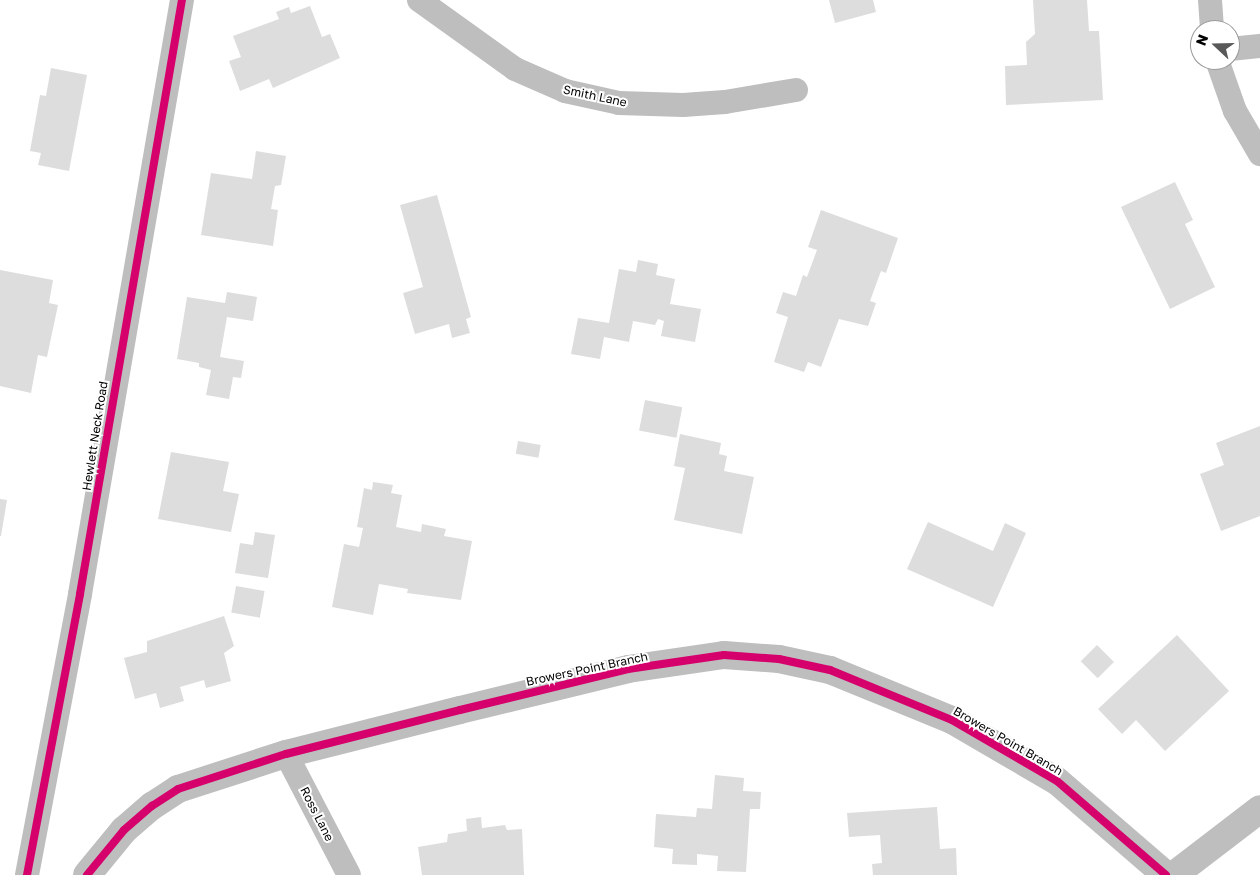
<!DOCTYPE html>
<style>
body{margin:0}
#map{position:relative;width:1260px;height:875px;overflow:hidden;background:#fff;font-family:"Golos Text",sans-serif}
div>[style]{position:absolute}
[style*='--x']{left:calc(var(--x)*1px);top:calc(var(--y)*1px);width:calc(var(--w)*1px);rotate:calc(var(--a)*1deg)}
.building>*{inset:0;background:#ddd;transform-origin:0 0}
.minor>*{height:24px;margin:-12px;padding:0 12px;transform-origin:12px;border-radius:12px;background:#bebebe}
.tertiary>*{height:28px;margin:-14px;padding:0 14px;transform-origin:14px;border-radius:14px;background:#bebebe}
.cycleway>*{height:8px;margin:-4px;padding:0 4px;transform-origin:4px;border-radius:4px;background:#d6006c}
span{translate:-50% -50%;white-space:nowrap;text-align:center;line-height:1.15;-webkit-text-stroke:4px #fff;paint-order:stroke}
.street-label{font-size:12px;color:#000}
.north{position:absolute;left:1190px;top:20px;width:50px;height:50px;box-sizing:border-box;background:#fff;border:1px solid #999;border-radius:50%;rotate:291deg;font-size:14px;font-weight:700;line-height:20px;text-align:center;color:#000}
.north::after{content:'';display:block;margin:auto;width:18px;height:22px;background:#595959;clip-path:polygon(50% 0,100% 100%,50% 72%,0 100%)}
</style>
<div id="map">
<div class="building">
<i style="clip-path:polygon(829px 0,873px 0,876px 12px,835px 23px)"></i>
<i style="clip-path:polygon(1033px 0,1087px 0,1089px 31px,1099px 31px,1103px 100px,1006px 105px,1005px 66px,1027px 65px,1026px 42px,1035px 34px)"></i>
<i style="clip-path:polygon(310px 6px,322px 37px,330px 34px,340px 58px,273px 88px,269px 79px,240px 91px,229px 61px,241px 57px,233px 36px,279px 19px,276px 12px,289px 7px,291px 13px)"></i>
<i style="clip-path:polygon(51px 68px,87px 75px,69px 171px,38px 165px,41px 153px,30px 151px,40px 95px,46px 96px)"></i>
<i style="clip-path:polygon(256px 151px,286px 156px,281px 185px,275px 186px,271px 209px,278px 210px,273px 246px,201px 235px,211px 173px,252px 179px)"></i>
<i style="clip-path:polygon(1175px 182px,1193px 220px,1185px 224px,1215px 287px,1170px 309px,1121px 207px)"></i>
<i style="clip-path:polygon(437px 195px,471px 317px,466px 319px,470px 333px,452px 338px,449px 324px,415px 334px,403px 293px,423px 287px,400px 205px)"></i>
<i style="clip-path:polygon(821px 210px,898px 238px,886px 273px,881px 271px,870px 301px,876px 303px,868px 326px,839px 319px,821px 367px,808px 362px,804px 372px,774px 362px,788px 317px,776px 313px,783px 292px,796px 296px,803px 275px,807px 277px,817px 250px,808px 247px)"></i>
<i style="clip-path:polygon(638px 260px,658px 264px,656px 275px,675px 279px,670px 304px,701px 309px,695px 342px,661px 336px,664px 321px,658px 319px,655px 325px,633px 321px,629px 342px,604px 337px,600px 359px,571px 354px,578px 318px,609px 323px,619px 269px,636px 272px)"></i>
<i style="clip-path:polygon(0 270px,53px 280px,49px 303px,58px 305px,47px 357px,38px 355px,31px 393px,0 386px)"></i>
<i style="clip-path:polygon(227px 292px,257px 297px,253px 321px,227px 317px,220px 357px,244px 361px,241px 378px,233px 377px,229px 399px,206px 395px,211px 370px,199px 367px,199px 363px,177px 359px,187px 297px,225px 303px)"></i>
<i style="left:645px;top:400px;width:38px;height:31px;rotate:11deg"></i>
<i style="clip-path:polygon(1260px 426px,1260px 516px,1221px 531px,1200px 474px,1224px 465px,1216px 443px)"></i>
<i style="clip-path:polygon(680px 434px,721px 443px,719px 454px,727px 456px,724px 471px,754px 477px,742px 534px,674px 520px,685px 468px,674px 466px)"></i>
<i style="left:518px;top:441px;width:23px;height:13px;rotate:10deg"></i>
<i style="clip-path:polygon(171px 452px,229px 462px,223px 491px,239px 494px,231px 532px,158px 519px)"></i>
<i style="clip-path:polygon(373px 482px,393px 485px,391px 493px,402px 495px,396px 527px,421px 532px,422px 524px,446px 529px,444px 536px,472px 541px,461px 600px,407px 593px,408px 589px,379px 584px,373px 615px,332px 607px,344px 544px,359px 547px,363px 528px,357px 527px,364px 488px,372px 490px)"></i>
<i style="clip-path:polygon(0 499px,7px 500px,1px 536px,0 536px)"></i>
<i style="clip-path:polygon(928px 522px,993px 551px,1005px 523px,1026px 533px,993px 607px,907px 569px)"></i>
<i style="clip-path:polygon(255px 532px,275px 535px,268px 578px,235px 573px,240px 543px,253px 545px)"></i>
<i style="left:236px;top:586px;width:29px;height:27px;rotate:10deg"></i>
<i style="clip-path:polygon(224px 616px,234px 646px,224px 653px,231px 681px,206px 688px,204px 680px,180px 687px,184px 701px,160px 708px,156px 693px,135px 699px,124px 658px,147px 652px,147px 641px)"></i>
<i style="clip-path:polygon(1177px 635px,1229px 691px,1165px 751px,1136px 720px,1122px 734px,1098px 709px)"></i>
<i style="left:1097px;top:645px;width:24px;height:23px;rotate:45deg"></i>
<i style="clip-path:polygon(715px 775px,744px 778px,743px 791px,761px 792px,760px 809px,750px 809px,746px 872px,717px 871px,718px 856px,697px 854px,697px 865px,672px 864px,673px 849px,654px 847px,656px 814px,696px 817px,697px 808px,712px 809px)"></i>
<i style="clip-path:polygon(937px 807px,940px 849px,956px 848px,957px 875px,873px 875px,872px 864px,882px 863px,880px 835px,849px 837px,847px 813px)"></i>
<i style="clip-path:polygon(481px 817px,482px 828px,505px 825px,507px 830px,522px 829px,524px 875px,422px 875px,418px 847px,447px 842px,448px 834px,467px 831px,466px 819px)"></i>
</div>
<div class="minor">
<i style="--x:419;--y:0;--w:118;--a:35.7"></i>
<i style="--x:515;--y:69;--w:55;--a:23.7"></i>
<i style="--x:565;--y:91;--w:55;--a:12.5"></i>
<i style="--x:619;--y:103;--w:64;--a:1.8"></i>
<i style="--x:683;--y:105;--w:42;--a:-4.1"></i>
<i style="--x:725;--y:102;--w:72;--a:-9.6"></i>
<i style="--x:1210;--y:0;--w:30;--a:86"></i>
<i style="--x:1230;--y:49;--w:30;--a:-6"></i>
<i style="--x:1217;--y:60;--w:54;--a:70.6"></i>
<i style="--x:1235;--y:111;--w:50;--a:59.8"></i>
<i style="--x:286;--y:754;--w:136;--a:62.5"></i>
<i style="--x:27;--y:875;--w:286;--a:-79.3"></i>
<i style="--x:80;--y:594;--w:603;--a:-80.26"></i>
</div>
<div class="tertiary">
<i style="--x:87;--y:875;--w:58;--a:-50.6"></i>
<i style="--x:124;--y:830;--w:37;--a:-41"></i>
<i style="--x:152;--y:806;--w:31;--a:-33"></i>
<i style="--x:178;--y:789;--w:114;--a:-18"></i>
<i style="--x:286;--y:754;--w:179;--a:-14.2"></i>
<i style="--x:460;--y:710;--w:173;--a:-13.7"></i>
<i style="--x:628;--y:669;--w:97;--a:-8.3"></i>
<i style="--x:724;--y:655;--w:55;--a:4.2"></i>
<i style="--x:779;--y:659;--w:52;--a:12.2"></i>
<i style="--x:830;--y:670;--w:132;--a:22.3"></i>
<i style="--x:952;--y:720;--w:121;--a:30.2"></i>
<i style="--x:1057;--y:781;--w:144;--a:40.8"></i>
<i style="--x:1174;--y:875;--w:108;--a:-37.5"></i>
</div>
<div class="cycleway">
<i style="--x:27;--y:875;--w:286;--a:-79.3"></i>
<i style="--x:80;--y:594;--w:603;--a:-80.26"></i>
<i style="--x:87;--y:875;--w:58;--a:-50.6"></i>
<i style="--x:124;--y:830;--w:37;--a:-41"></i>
<i style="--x:152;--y:806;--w:31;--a:-33"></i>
<i style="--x:178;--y:789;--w:114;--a:-18"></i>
<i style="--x:286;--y:754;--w:179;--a:-14.2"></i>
<i style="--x:460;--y:710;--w:173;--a:-13.7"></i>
<i style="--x:628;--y:669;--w:97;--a:-8.3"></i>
<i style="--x:724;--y:655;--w:55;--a:4.2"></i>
<i style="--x:779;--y:659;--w:52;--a:12.2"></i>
<i style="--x:830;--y:670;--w:132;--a:22.3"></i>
<i style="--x:952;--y:720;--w:121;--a:30.2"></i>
<i style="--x:1057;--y:781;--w:144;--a:40.8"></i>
</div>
<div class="street-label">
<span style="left:595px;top:96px;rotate:12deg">Smith Lane</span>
<span style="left:95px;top:436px;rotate:-81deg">Hewlett Neck Road</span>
<span style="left:587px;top:669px;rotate:-12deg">Browers Point Branch</span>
<span style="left:1008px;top:741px;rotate:30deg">Browers Point Branch</span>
<span style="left:317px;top:814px;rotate:63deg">Ross Lane</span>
</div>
<div class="north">N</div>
</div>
